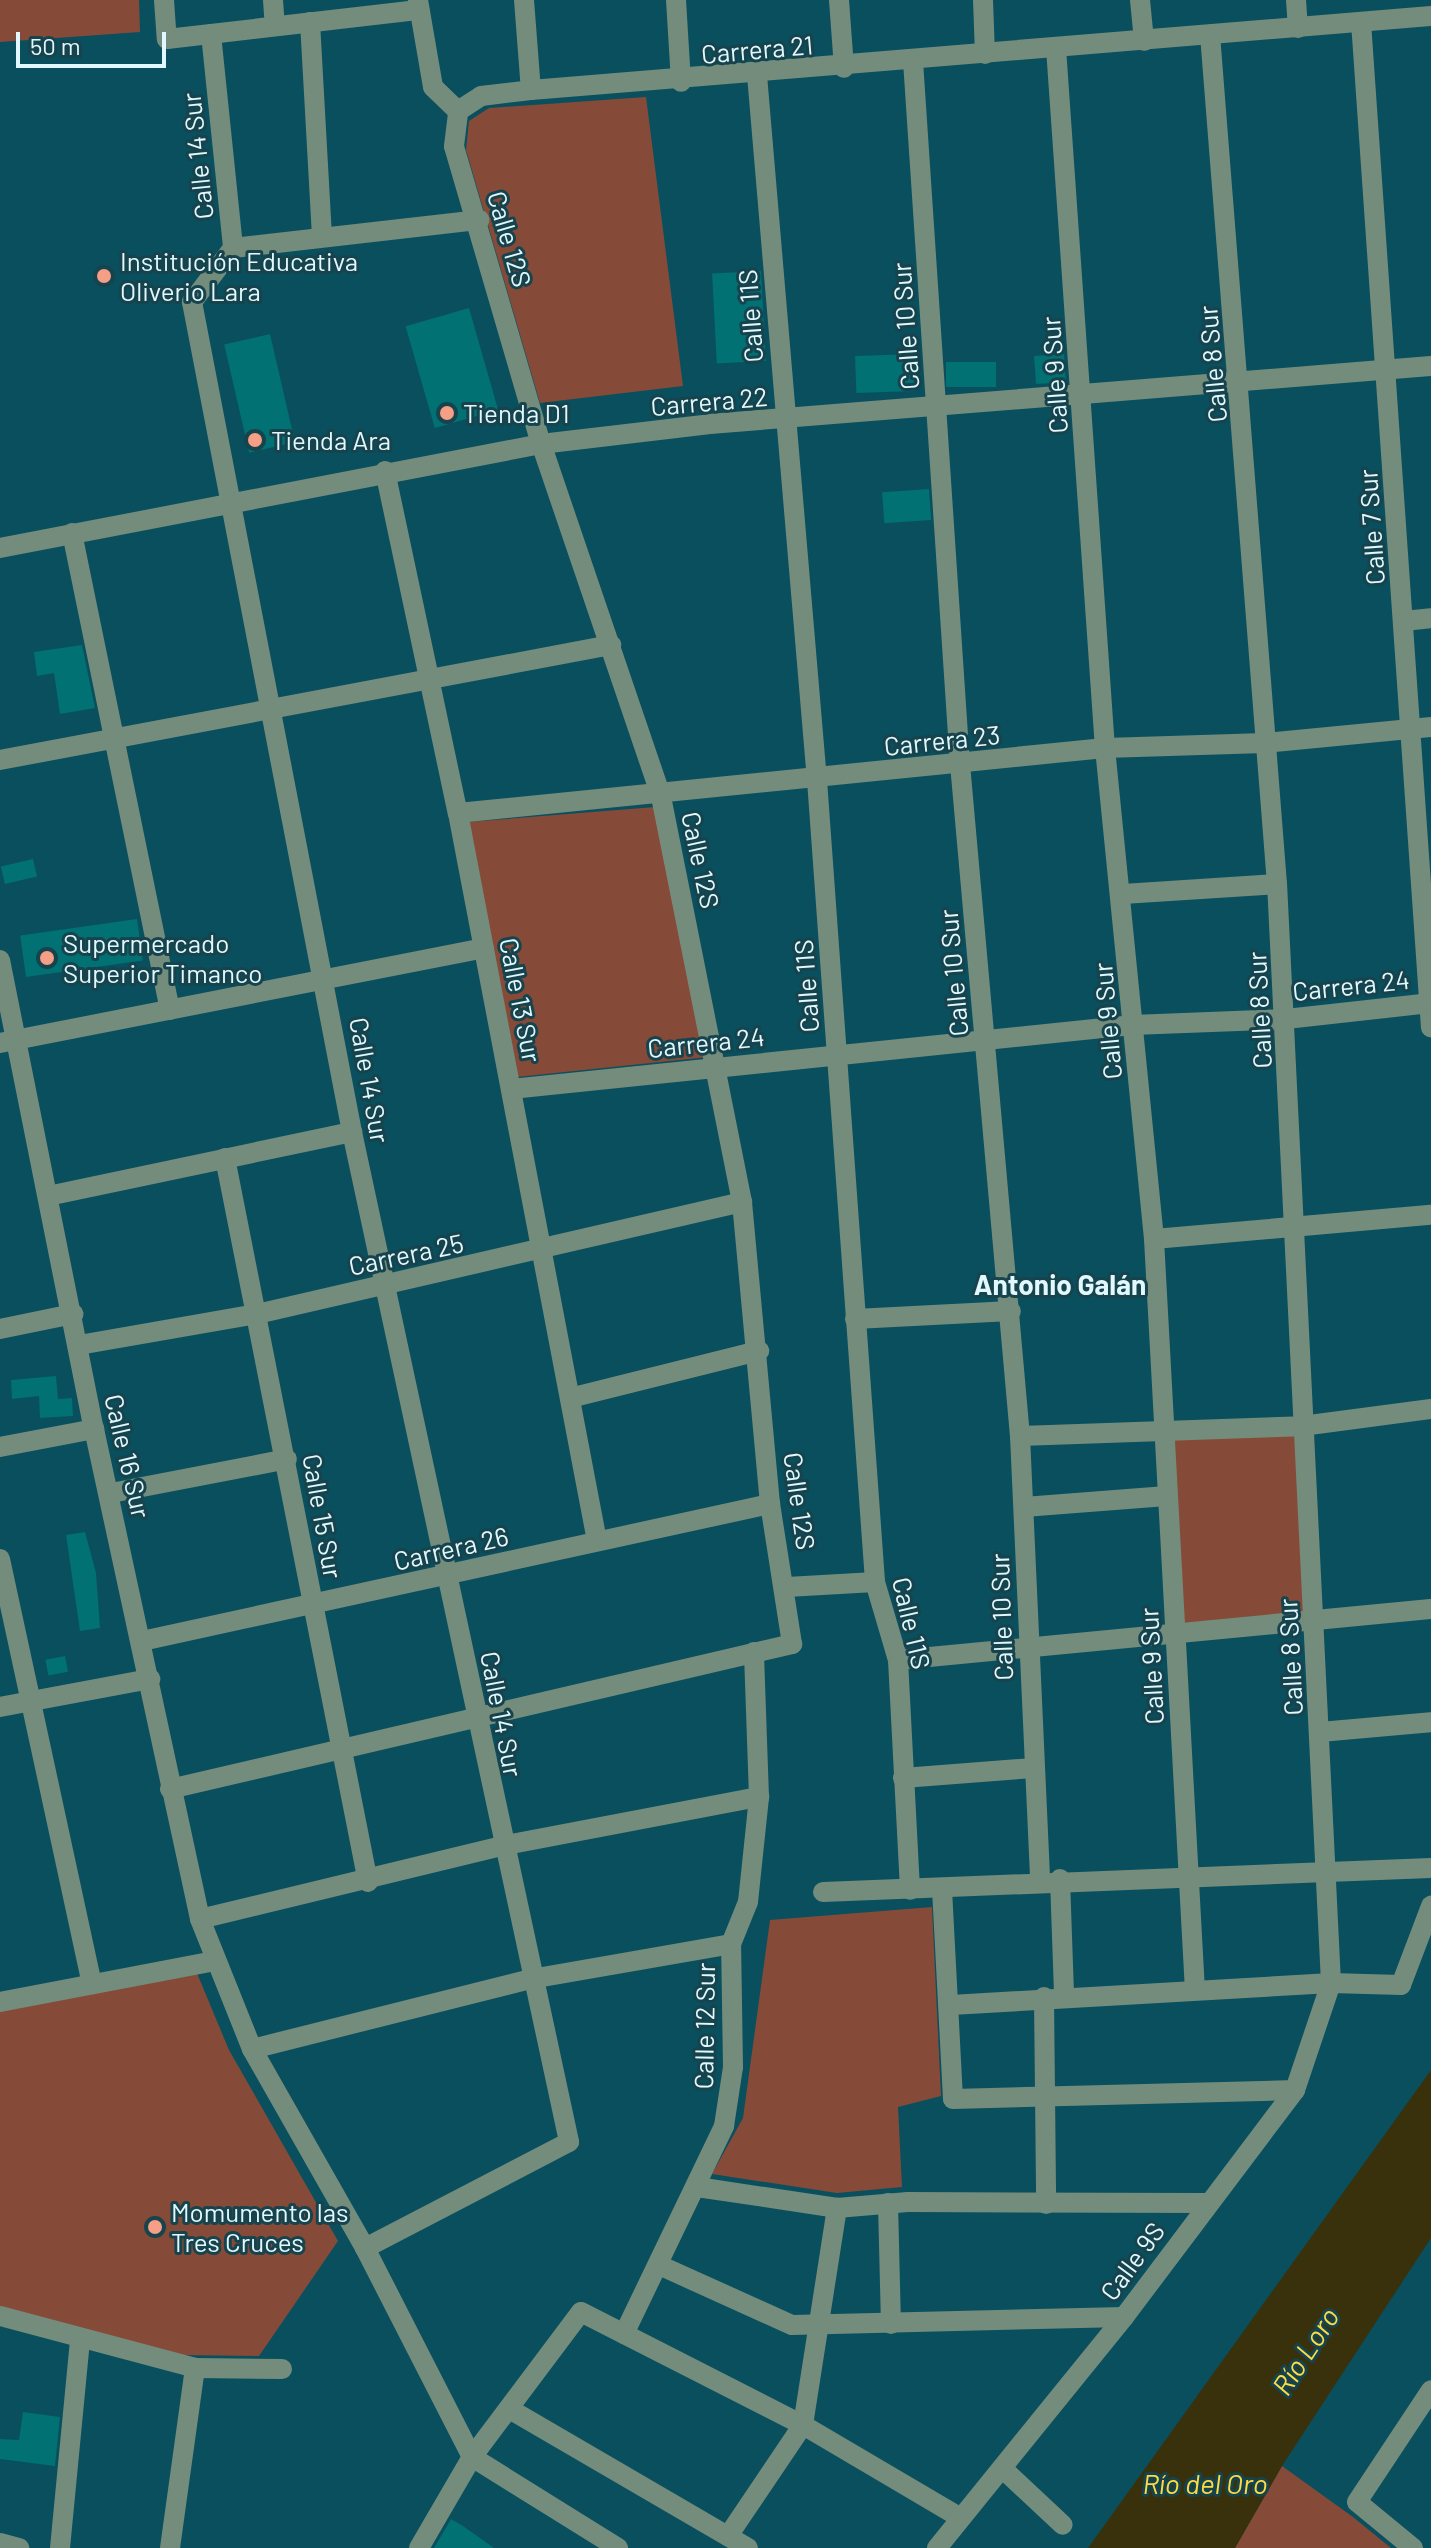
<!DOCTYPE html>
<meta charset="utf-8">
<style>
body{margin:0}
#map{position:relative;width:1431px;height:2548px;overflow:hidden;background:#094f5e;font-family:Barlow,sans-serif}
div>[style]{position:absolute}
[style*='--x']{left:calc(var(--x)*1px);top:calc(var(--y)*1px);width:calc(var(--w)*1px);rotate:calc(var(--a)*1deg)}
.green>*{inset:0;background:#864a39;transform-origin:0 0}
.water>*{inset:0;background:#39310c}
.building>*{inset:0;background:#017173;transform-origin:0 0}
.minor>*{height:20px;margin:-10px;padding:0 10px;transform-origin:10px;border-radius:10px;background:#738c7c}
.dots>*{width:22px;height:22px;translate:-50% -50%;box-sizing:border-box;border:4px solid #17434d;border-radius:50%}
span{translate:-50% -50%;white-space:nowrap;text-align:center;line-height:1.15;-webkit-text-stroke:6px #17434d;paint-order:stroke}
.street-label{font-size:26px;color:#e1f8fe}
.poi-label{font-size:26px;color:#e1f8fe}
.left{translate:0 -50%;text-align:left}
.neighbourhood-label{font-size:28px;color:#e1f8fe;font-weight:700}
.water-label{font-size:28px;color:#fcdc42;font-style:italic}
.scale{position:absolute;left:16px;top:32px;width:150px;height:36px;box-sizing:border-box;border:4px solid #e1f8fe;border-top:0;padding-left:10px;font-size:24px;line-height:28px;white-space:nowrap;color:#e1f8fe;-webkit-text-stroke:6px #17434d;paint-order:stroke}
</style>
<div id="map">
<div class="green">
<i style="clip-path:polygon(0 0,139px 0,140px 32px,0 42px)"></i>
<i style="clip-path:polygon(646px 97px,683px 386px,540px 403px,466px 150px,469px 121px,489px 108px)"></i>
<i style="clip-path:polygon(655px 807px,708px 1057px,517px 1077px,468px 822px)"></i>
<i style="left:1302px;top:1426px;width:194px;height:138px;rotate:87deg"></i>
<i style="clip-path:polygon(932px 1907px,941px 2096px,898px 2107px,902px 2187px,837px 2193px,712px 2174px,743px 2118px,770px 1920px)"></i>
<i style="clip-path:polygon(194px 1966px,229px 2050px,338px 2241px,259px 2356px,175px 2355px,0 2309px,0 2003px)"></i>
<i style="clip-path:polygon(1282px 2466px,1353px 2517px,1391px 2548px,1235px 2548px)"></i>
</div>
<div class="water">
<i style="clip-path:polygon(1431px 2070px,1431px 2238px,1282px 2466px,1235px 2548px,1088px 2548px)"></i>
</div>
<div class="building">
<i style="left:761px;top:271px;width:90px;height:49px;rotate:87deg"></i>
<i style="left:469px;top:308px;width:106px;height:66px;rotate:74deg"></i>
<i style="left:270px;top:334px;width:111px;height:47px;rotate:77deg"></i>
<i style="left:913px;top:354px;width:37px;height:58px;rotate:88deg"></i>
<i style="left:1064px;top:354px;width:28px;height:30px;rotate:86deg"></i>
<i style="left:946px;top:362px;width:50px;height:25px"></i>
<i style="left:929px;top:489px;width:31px;height:47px;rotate:86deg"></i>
<i style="clip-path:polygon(82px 645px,95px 708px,60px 714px,54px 673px,37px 676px,34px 652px)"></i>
<i style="left:33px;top:859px;width:18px;height:33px;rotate:77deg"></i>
<i style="left:137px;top:919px;width:42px;height:118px;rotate:82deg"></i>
<i style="clip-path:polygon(56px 1376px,58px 1399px,72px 1398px,73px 1416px,40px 1418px,39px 1396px,12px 1399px,11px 1380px)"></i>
<i style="clip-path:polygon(85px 1532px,96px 1573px,100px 1628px,80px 1631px,66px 1535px)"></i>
<i style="left:65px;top:1656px;width:16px;height:20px;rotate:79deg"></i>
<i style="clip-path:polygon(23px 2412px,60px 2417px,55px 2466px,0 2459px,0 2439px,19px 2440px)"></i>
<i style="clip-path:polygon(451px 2519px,463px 2526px,494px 2548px,434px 2548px)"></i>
</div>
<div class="minor">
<i style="--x:164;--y:0;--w:39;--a:86"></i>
<i style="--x:167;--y:39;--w:254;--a:-6.6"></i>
<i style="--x:273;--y:0;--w:26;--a:86"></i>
<i style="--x:418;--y:0;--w:88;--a:80.2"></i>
<i style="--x:433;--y:87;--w:35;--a:44"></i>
<i style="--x:524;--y:0;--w:90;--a:85.6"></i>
<i style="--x:676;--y:0;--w:82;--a:86.5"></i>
<i style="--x:839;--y:0;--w:68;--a:85.8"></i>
<i style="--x:983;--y:0;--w:54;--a:87.9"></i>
<i style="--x:1140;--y:0;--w:41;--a:84.4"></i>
<i style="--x:1296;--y:0;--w:28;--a:86"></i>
<i style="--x:310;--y:22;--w:213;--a:86.8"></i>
<i style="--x:1361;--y:22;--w:1008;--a:86.02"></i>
<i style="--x:211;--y:34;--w:215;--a:84.1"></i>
<i style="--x:233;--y:248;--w:68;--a:127.2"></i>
<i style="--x:192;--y:302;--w:845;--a:79.09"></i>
<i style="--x:352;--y:1132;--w:1033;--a:77.87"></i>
<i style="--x:569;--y:2142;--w:230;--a:152.5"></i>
<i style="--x:1056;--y:48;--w:702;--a:86"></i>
<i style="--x:1105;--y:748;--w:493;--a:84.3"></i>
<i style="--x:1154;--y:1239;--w:752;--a:86.88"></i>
<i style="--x:913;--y:61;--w:705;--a:86.18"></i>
<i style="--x:960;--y:764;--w:675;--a:84.9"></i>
<i style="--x:1020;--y:1436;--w:444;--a:87.4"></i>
<i style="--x:757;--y:75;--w:708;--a:85.14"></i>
<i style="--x:817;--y:780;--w:804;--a:85.86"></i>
<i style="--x:875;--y:1582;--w:81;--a:73.6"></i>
<i style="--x:898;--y:1660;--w:230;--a:87"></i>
<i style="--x:458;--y:111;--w:27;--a:-33"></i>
<i style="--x:481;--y:96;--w:50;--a:-6.8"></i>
<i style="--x:531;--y:90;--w:903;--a:-4.7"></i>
<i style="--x:233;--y:248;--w:248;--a:-6.5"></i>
<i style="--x:385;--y:471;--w:350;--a:78"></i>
<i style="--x:458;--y:813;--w:741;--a:79.19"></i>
<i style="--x:72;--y:533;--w:487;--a:78.4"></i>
<i style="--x:0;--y:548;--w:551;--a:-10.88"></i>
<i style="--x:541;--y:444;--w:170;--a:-6.7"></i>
<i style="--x:710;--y:424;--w:723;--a:-4.6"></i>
<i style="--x:1404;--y:621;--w:27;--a:-6"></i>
<i style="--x:0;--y:760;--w:622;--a:-10.66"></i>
<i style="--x:458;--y:813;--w:650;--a:-5.74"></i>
<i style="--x:1105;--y:748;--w:160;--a:-1.8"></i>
<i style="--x:1265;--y:743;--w:167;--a:-5.5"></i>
<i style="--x:1123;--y:894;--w:154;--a:-3.7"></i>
<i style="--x:0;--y:960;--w:478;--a:78.7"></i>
<i style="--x:94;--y:1429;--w:501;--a:77.79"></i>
<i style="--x:200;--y:1919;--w:140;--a:68.2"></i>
<i style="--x:252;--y:2049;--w:229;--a:60.4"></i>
<i style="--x:365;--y:2248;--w:235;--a:62.9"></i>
<i style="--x:0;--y:1043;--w:493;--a:-11.1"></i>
<i style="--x:511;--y:1089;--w:624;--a:-5.88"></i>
<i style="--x:1132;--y:1025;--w:154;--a:-2.2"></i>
<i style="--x:1286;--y:1019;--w:146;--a:-6.3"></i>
<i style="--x:225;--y:1158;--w:738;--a:78.83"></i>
<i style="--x:48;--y:1196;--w:311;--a:-11.9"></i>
<i style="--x:1154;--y:1239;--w:278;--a:-5"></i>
<i style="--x:855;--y:1319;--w:156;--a:-2.9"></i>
<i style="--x:0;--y:1329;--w:75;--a:-11.6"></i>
<i style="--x:79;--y:1345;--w:181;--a:-9.9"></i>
<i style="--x:257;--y:1314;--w:498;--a:-13"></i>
<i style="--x:570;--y:1398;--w:195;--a:-14"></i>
<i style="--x:1020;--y:1436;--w:282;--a:-2"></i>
<i style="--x:1302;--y:1426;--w:130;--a:-7.5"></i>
<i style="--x:0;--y:1447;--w:96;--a:-10.8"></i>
<i style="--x:111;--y:1493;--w:179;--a:-10.9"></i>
<i style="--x:1024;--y:1507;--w:143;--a:-4.4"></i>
<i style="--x:0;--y:1559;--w:435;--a:77.8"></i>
<i style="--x:787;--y:1587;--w:88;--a:-3.3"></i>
<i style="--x:142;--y:1641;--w:643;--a:-12.31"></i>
<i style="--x:898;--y:1660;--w:535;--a:-5.47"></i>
<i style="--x:0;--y:1707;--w:153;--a:-10.6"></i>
<i style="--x:1320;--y:1732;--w:111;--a:-5.1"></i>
<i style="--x:903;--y:1778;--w:131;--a:-4.4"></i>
<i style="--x:170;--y:1789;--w:639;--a:-13.12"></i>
<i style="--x:792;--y:1644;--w:142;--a:-98.9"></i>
<i style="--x:770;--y:1504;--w:303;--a:-95.3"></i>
<i style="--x:742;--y:1202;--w:414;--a:-101.3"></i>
<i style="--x:661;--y:796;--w:372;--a:-108.8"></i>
<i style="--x:541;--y:444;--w:310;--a:-106.3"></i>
<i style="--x:454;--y:146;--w:35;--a:-83"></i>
<i style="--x:1060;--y:1879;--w:117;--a:88"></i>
<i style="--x:942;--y:1889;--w:210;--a:87"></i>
<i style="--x:953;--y:2099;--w:342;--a:-1.5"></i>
<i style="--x:823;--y:1892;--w:608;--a:-2.26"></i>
<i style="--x:200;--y:1919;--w:310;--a:-13.6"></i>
<i style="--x:501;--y:1846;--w:263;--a:-10.8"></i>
<i style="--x:1044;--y:1997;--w:207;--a:89.4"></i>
<i style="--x:0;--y:2002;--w:218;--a:-10.8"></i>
<i style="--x:951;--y:2005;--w:381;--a:-3.3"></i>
<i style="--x:1331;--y:1983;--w:70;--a:1.6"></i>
<i style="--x:1401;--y:1985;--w:85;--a:-69.2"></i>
<i style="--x:252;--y:2049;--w:288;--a:-14.1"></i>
<i style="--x:531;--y:1979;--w:203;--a:-9.9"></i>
<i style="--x:697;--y:2187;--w:142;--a:8.5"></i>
<i style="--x:837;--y:2208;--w:71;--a:-4.8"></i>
<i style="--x:908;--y:2202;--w:299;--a:0.2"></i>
<i style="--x:888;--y:2203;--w:121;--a:88.6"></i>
<i style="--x:659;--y:2265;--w:146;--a:24.3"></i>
<i style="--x:792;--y:2325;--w:332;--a:-1.4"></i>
<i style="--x:0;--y:2316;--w:202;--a:14.9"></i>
<i style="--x:195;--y:2368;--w:87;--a:0.7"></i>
<i style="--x:624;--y:2334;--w:231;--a:-64.3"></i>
<i style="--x:724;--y:2126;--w:60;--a:-81.3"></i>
<i style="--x:733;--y:2067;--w:123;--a:-90.9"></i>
<i style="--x:731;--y:1944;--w:45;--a:-68"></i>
<i style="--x:748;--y:1902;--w:106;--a:-84"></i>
<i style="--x:759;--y:1797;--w:145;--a:-92"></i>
<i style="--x:511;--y:2410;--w:274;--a:30.2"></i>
<i style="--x:472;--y:2457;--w:172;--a:31.9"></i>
<i style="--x:1002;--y:2468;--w:83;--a:43.1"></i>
<i style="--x:728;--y:2536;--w:134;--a:-56"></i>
<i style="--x:803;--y:2425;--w:220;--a:-81.1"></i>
<i style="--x:0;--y:2543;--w:20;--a:15"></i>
<i style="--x:60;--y:2548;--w:209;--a:-84.5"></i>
<i style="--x:170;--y:2548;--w:182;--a:-82.1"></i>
<i style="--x:419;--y:2548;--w:105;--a:-59.8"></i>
<i style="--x:472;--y:2457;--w:181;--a:-53.1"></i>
<i style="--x:581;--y:2312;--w:249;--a:27"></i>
<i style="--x:803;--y:2425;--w:183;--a:30.5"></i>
<i style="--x:937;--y:2548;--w:297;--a:-51"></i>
<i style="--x:1124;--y:2317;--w:284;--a:-53"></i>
<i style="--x:1295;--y:2090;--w:113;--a:-71.4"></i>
<i style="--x:1331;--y:1983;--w:1100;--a:-92.81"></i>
<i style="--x:1277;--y:884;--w:852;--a:-94.51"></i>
<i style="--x:1413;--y:2548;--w:72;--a:-140.6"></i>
<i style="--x:1357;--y:2502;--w:134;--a:-56.5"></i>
</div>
<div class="dots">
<i style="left:104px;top:276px;background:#f49f86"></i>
<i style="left:447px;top:413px;background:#f49f86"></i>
<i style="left:255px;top:440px;background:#f49f86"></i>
<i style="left:47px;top:958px;background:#f49f86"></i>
<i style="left:155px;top:2227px;background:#f49f86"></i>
</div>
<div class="street-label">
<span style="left:757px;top:49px;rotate:-5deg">Carrera 21</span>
<span style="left:197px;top:156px;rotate:-96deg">Calle 14 Sur</span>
<span style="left:510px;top:239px;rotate:74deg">Calle 12S</span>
<span style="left:750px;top:316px;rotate:-94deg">Calle 11S</span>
<span style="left:905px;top:326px;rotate:-94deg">Calle 10 Sur</span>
<span style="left:1212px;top:364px;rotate:-95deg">Calle 8 Sur</span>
<span style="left:1054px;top:375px;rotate:-94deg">Calle 9 Sur</span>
<span style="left:709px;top:401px;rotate:-5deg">Carrera 22</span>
<span style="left:1371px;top:527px;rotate:-94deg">Calle 7 Sur</span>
<span style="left:942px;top:740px;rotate:-6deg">Carrera 23</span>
<span style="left:701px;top:860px;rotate:78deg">Calle 12S</span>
<span style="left:953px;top:973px;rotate:-95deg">Calle 10 Sur</span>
<span style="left:1351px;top:985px;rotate:-6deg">Carrera 24</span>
<span style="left:806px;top:986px;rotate:-94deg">Calle 11S</span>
<span style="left:521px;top:1000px;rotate:79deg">Calle 13 Sur</span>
<span style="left:1259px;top:1010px;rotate:-93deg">Calle 8 Sur</span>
<span style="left:1107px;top:1021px;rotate:-95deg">Calle 9 Sur</span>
<span style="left:706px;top:1042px;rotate:-6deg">Carrera 24</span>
<span style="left:370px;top:1080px;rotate:80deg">Calle 14 Sur</span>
<span style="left:406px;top:1254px;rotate:-12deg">Carrera 25</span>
<span style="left:128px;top:1456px;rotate:77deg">Calle 16 Sur</span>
<span style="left:800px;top:1501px;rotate:82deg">Calle 12S</span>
<span style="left:323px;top:1516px;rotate:80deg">Calle 15 Sur</span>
<span style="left:451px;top:1548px;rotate:-13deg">Carrera 26</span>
<span style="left:1001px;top:1617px;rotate:-92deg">Calle 10 Sur</span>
<span style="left:912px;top:1623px;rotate:77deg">Calle 11S</span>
<span style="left:1290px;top:1657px;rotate:-93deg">Calle 8 Sur</span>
<span style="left:1151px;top:1666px;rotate:-93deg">Calle 9 Sur</span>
<span style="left:502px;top:1714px;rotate:79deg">Calle 14 Sur</span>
<span style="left:704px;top:2026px;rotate:-89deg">Calle 12 Sur</span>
<span style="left:1132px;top:2261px;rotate:-54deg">Calle 9S</span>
</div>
<div class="poi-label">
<span class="left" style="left:120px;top:276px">Institución Educativa<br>Oliverio Lara</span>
<span class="left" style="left:463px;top:413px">Tienda D1</span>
<span class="left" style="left:271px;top:440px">Tienda Ara</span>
<span class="left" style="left:63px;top:958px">Supermercado<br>Superior Timanco</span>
<span class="left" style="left:171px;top:2227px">Momumento las<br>Tres Cruces</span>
</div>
<div class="neighbourhood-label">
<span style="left:1060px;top:1284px">Antonio Galán</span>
</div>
<div class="water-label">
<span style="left:1305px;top:2351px;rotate:-57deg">Río Loro</span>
<span style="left:1205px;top:2483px">Río del Oro</span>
</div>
<div class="scale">50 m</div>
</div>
